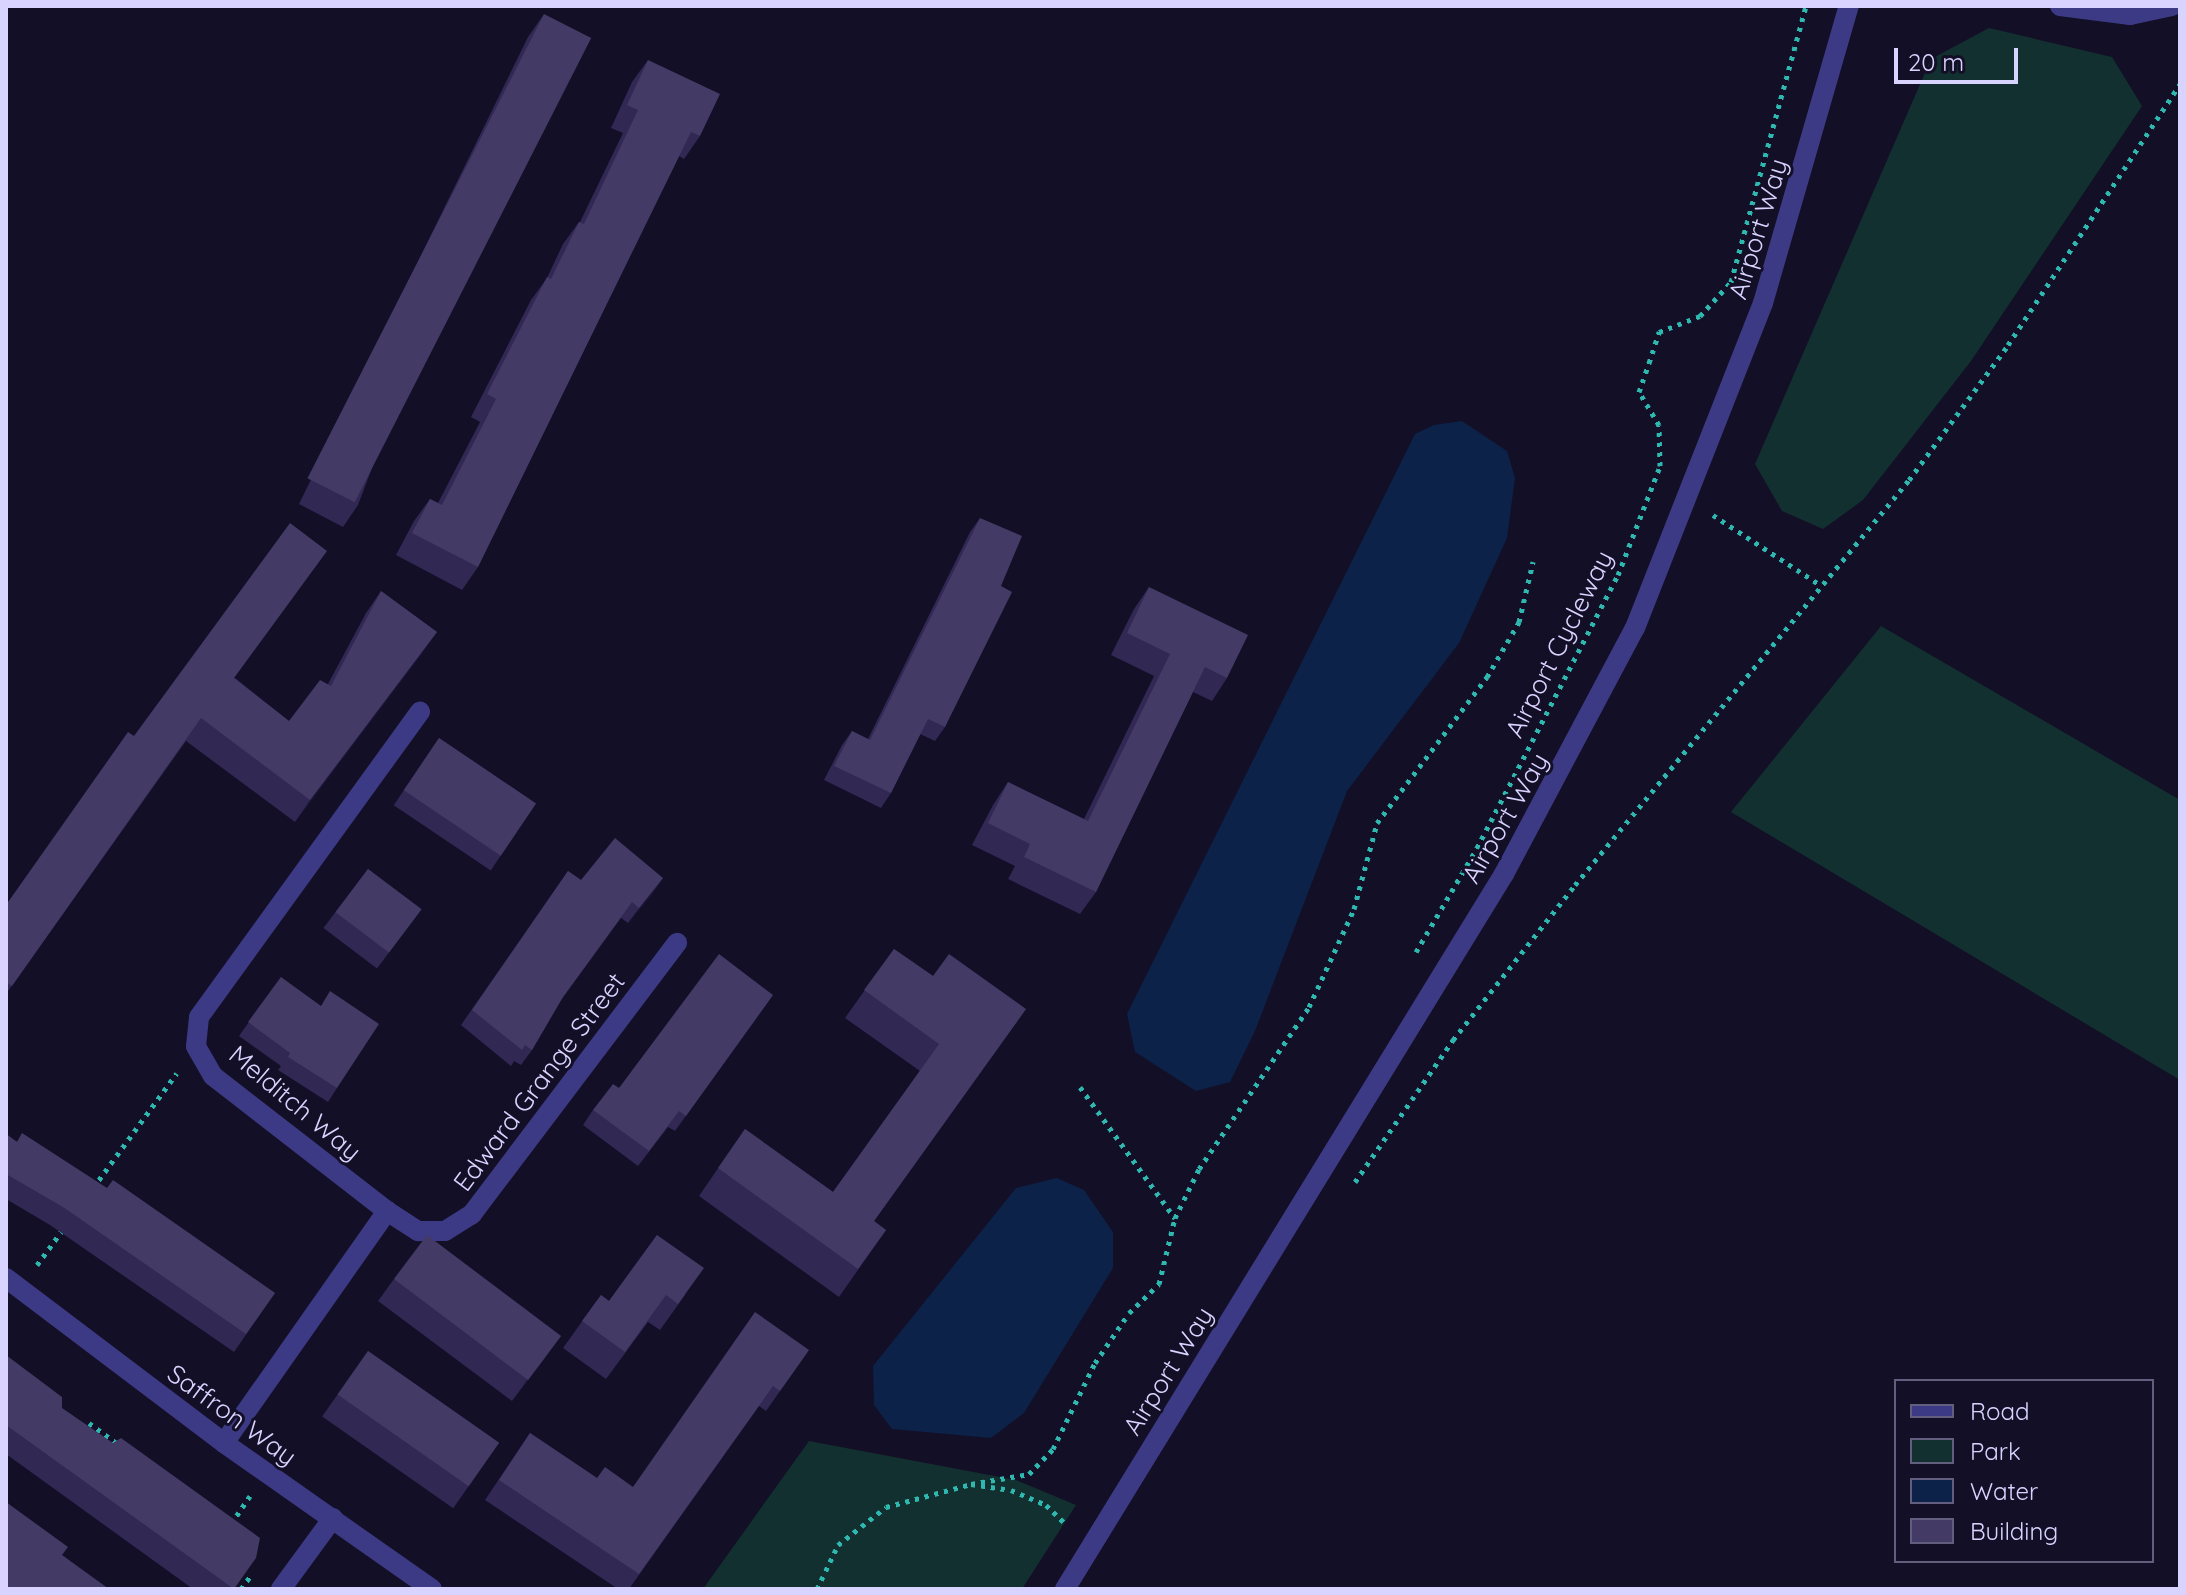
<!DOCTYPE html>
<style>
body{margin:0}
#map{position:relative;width:2186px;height:1595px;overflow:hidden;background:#130f26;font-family:Quicksand,sans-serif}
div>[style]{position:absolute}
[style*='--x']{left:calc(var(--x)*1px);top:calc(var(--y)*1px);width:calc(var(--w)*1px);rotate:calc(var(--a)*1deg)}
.green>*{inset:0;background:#12302f}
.water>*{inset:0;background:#0c2248}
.path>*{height:5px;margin-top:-2.5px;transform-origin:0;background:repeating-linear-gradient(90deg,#2fb8b0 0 4px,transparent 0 10px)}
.minor>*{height:20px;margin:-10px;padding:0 10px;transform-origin:10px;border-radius:10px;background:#3d3a85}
.tertiary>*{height:20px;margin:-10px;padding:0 10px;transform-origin:10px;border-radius:10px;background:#3d3a85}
.wall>*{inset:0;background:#312854;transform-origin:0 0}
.shaded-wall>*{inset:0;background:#1d163a}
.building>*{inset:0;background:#433a66;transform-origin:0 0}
span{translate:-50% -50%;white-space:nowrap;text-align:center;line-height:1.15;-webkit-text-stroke:6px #130f26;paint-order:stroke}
.street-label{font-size:26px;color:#d9d4ff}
.frame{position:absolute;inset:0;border:8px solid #d9d4ff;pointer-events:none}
.legend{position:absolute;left:1894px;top:1379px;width:260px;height:184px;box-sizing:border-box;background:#130f26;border:2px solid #625e7d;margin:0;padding:10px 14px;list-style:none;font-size:24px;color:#d9d4ff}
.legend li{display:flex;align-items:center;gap:16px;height:40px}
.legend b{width:40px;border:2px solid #625e7d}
.scale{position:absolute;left:1894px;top:48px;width:124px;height:36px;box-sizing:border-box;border:4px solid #d9d4ff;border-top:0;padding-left:10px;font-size:24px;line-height:28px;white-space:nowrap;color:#d9d4ff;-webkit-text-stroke:6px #130f26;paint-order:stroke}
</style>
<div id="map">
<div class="green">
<i style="clip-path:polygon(1989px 28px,2112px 57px,2142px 106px,1971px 361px,1863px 500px,1823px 529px,1782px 511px,1755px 464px,1931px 59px)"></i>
<i style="clip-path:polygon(1881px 626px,2180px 800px,2180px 1080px,1731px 812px)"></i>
<i style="clip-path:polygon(809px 1441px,1016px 1480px,1076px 1505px,1022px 1589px,703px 1589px)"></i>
</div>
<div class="water">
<i style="clip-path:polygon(1462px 421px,1507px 451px,1515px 478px,1507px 538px,1459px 643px,1347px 791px,1255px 1031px,1230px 1082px,1196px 1091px,1135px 1052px,1127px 1014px,1415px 434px,1434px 425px)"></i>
<i style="clip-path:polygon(1057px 1178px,1084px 1190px,1113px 1232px,1113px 1268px,1024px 1413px,991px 1438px,892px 1429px,874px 1405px,873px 1366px,1016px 1188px)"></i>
</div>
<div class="path">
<i style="--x:1713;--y:515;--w:126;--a:33.1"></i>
<i style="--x:1416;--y:952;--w:121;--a:-59.6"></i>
<i style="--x:1477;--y:848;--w:307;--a:-62.7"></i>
<i style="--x:1618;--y:575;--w:117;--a:-68.9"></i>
<i style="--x:1660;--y:466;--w:41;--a:-91.4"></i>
<i style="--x:1659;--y:425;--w:39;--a:-121"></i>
<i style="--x:1639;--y:392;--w:31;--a:-71"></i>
<i style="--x:1649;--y:363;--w:33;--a:-72"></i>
<i style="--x:1659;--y:332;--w:44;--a:-21.3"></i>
<i style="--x:1700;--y:316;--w:46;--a:-47.6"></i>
<i style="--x:1731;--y:282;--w:286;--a:-74.8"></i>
<i style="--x:1080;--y:1087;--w:162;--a:54.1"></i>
<i style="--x:1355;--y:1182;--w:173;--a:-55.4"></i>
<i style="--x:1453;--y:1040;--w:197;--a:-51.8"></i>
<i style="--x:1575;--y:885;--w:525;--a:-50.49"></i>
<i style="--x:1909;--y:480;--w:167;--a:-53.7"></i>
<i style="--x:2008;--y:345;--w:313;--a:-56.6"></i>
<i style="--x:93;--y:1188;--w:142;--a:-53.9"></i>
<i style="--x:37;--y:1265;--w:46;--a:-53.9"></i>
<i style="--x:89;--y:1423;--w:36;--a:36"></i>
<i style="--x:971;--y:1484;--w:59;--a:-9.8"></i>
<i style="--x:1029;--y:1474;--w:35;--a:-46"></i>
<i style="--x:1053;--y:1449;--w:96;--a:-64"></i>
<i style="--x:1095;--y:1363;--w:60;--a:-55.8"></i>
<i style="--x:1129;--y:1313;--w:42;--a:-44"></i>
<i style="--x:1159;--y:1284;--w:68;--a:-76.4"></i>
<i style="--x:1175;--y:1218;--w:55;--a:-63.9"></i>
<i style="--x:1199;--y:1169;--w:196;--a:-55.8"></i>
<i style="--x:1309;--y:1007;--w:108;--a:-65.3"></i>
<i style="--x:1354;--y:909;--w:89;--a:-75"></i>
<i style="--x:1377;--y:823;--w:183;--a:-53"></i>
<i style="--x:1487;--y:677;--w:64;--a:-59.8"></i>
<i style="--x:1519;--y:622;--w:62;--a:-76.9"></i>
<i style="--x:231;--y:1524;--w:34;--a:-56"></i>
<i style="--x:241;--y:1589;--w:19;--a:-54"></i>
<i style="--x:817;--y:1589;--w:49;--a:-64.5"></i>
<i style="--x:838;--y:1545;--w:61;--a:-38.4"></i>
<i style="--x:886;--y:1507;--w:88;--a:-15.1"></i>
<i style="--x:971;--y:1484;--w:40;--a:8.5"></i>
<i style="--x:1011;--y:1490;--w:38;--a:23"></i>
<i style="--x:1046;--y:1505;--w:29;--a:44"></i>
</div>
<div class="minor">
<i style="--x:387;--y:1211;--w:37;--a:33"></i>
<i style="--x:418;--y:1231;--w:27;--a:0"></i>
<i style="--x:445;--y:1231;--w:32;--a:-32"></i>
<i style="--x:472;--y:1214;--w:340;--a:-52.9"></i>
<i style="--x:6;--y:1278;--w:273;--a:37.1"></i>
<i style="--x:224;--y:1443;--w:254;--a:35.1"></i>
<i style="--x:224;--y:1443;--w:284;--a:-54.9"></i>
<i style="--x:387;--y:1211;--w:220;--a:-142.2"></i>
<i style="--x:213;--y:1076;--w:34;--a:-120"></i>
<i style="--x:196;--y:1046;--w:29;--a:-84"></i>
<i style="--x:199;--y:1017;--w:377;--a:-54.1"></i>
<i style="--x:281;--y:1589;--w:88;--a:-53.8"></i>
</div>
<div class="tertiary">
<i style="--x:2060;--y:6;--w:71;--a:7.3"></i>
<i style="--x:2130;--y:15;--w:43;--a:-12.1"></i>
<i style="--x:1065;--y:1589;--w:839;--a:-58.45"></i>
<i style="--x:1504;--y:874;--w:279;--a:-62"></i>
<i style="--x:1635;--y:628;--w:349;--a:-68.5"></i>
<i style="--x:1763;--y:303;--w:309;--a:-73.9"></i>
</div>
<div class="wall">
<i style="clip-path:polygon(544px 14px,358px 505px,343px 527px,299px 504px,528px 37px)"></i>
<i style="clip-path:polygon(648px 60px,700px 136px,684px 159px,679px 156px,478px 567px,462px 590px,396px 555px,414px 521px,430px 499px,438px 503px,480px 422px,471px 417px,531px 300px,547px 278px,563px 244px,579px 222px,580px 222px,623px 133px,611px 128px,632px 82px)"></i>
<i style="clip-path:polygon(980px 518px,1001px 586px,945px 727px,935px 741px,920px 734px,891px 793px,881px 808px,824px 780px,842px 745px,852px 731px,868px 739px,970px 532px)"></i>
<i style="clip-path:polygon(1149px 587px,1227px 678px,1212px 701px,1193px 692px,1096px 892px,1080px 914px,1008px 879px,1015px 866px,972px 845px,993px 805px,1008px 782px,1084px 819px,1154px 676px,1111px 655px,1134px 609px)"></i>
<i style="clip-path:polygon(381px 591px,437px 632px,295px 822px,186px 741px,6px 994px,6px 905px,134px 736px,235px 678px,289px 721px,328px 684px,366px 613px)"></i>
<i style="left:439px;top:738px;width:117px;height:81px;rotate:34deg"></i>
<i style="left:368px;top:869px;width:67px;height:74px;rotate:37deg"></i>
<i style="clip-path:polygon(568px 871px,581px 880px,663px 878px,652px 894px,628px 923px,621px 918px,561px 1000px,532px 1050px,521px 1065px,514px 1061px,511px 1066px,461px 1025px)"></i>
<i style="clip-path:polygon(894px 949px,933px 976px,1026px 1009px,874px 1221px,886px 1230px,839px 1297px,699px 1196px,745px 1129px,833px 1192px,920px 1071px,845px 1018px)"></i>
<i style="clip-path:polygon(281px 977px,337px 1088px,328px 1102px,278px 1070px,281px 1066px,239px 1036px)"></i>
<i style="clip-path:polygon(773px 995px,675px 1131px,668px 1127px,638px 1166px,583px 1125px,593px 1110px,619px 1088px)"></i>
<i style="clip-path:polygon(6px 1134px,16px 1141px,107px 1188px,275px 1293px,234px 1352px,50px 1225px,6px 1199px)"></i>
<i style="clip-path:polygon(657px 1235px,685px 1295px,660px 1330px,648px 1322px,606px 1379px,563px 1348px,601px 1295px,609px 1301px)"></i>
<i style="clip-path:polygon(394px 1279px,545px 1358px,512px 1401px,378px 1301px)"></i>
<i style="clip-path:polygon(809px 1350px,766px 1411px,759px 1406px,629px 1589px,618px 1589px,485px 1500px,530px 1433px,597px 1478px,633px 1487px)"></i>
<i style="left:368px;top:1351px;width:160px;height:80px;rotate:35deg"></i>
<i style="clip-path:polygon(6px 1355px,235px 1589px,193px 1589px,6px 1454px)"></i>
</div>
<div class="shaded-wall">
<i style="clip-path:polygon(437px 632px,421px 655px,295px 822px,310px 800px)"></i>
<i style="clip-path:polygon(663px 878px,652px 894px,628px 923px,639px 908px)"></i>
<i style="clip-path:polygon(561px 1336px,545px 1358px,512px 1401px,528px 1379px)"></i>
</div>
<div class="building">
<i style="left:544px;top:14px;width:53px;height:521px;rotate:27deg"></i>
<i style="clip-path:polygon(648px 60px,720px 94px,700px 136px,691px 132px,478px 567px,412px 533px,430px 499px,442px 505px,496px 399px,487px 394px,547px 277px,551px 279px,579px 222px,584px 224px,638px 110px,627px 105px)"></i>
<i style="clip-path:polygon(980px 518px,1022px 536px,1001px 586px,1012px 592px,945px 727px,928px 719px,891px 793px,834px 766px,852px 731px,870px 740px)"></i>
<i style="clip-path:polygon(290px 523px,327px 551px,234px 678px,289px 721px,320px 680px,331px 686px,381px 591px,437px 632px,310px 800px,201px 718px,12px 986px,6px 982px,6px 905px,128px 732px,134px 736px)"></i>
<i style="clip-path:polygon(1149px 587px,1248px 635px,1227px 678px,1205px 667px,1096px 892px,1024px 857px,1030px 844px,988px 823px,1008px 782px,1088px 821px,1170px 654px,1127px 633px)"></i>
<i style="left:439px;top:738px;width:117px;height:63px;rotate:34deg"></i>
<i style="clip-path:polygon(615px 838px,663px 878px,639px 908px,632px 902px,563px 997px,532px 1050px,525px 1045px,522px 1050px,472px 1010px,568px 871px,581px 880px)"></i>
<i style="left:368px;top:869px;width:67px;height:54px;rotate:37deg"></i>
<i style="clip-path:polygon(894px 949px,933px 976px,949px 954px,1026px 1009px,874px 1221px,886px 1230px,858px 1269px,718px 1168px,745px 1129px,833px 1192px,939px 1044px,864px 990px)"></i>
<i style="clip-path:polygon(719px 954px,773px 995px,686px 1116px,679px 1111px,649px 1151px,593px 1110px,613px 1084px,619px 1088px)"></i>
<i style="clip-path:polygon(281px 977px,321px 1006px,330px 991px,379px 1024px,337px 1088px,288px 1057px,290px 1053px,248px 1022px)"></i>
<i style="clip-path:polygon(22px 1133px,107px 1188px,113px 1180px,275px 1293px,246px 1334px,63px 1207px,6px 1174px,6px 1134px,17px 1142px)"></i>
<i style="left:427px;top:1235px;width:168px;height:55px;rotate:37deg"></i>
<i style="clip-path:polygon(657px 1235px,704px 1268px,678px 1304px,666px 1295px,625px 1352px,582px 1321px,601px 1295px,609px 1301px)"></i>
<i style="clip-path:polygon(755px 1312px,809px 1350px,780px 1391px,773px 1386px,639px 1574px,499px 1480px,530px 1433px,597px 1478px,605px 1467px,633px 1487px)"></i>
<i style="left:368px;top:1351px;width:160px;height:53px;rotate:35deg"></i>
<i style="clip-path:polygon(6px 1355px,62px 1397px,62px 1408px,113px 1443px,121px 1438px,260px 1538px,256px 1558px,234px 1589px,6px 1425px)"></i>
<i style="clip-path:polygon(6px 1502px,68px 1547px,62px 1555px,109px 1589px,6px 1589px)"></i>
</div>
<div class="street-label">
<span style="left:1758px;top:229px;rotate:-73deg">Airport Way</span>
<span style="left:1559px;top:644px;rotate:-63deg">Airport Cycleway</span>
<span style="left:1505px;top:818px;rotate:-60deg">Airport Way</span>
<span style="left:539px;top:1082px;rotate:-53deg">Edward Grange Street</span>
<span style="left:295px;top:1103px;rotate:40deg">Melditch Way</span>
<span style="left:1168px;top:1371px;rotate:-58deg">Airport Way</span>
<span style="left:232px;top:1415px;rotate:36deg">Saffron Way</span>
</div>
<div class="frame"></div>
<ul class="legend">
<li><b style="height:10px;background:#3d3a85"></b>Road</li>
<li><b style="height:22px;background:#12302f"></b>Park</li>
<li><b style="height:22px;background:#0c2248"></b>Water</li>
<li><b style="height:22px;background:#433a66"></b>Building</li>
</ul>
<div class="scale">20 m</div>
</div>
